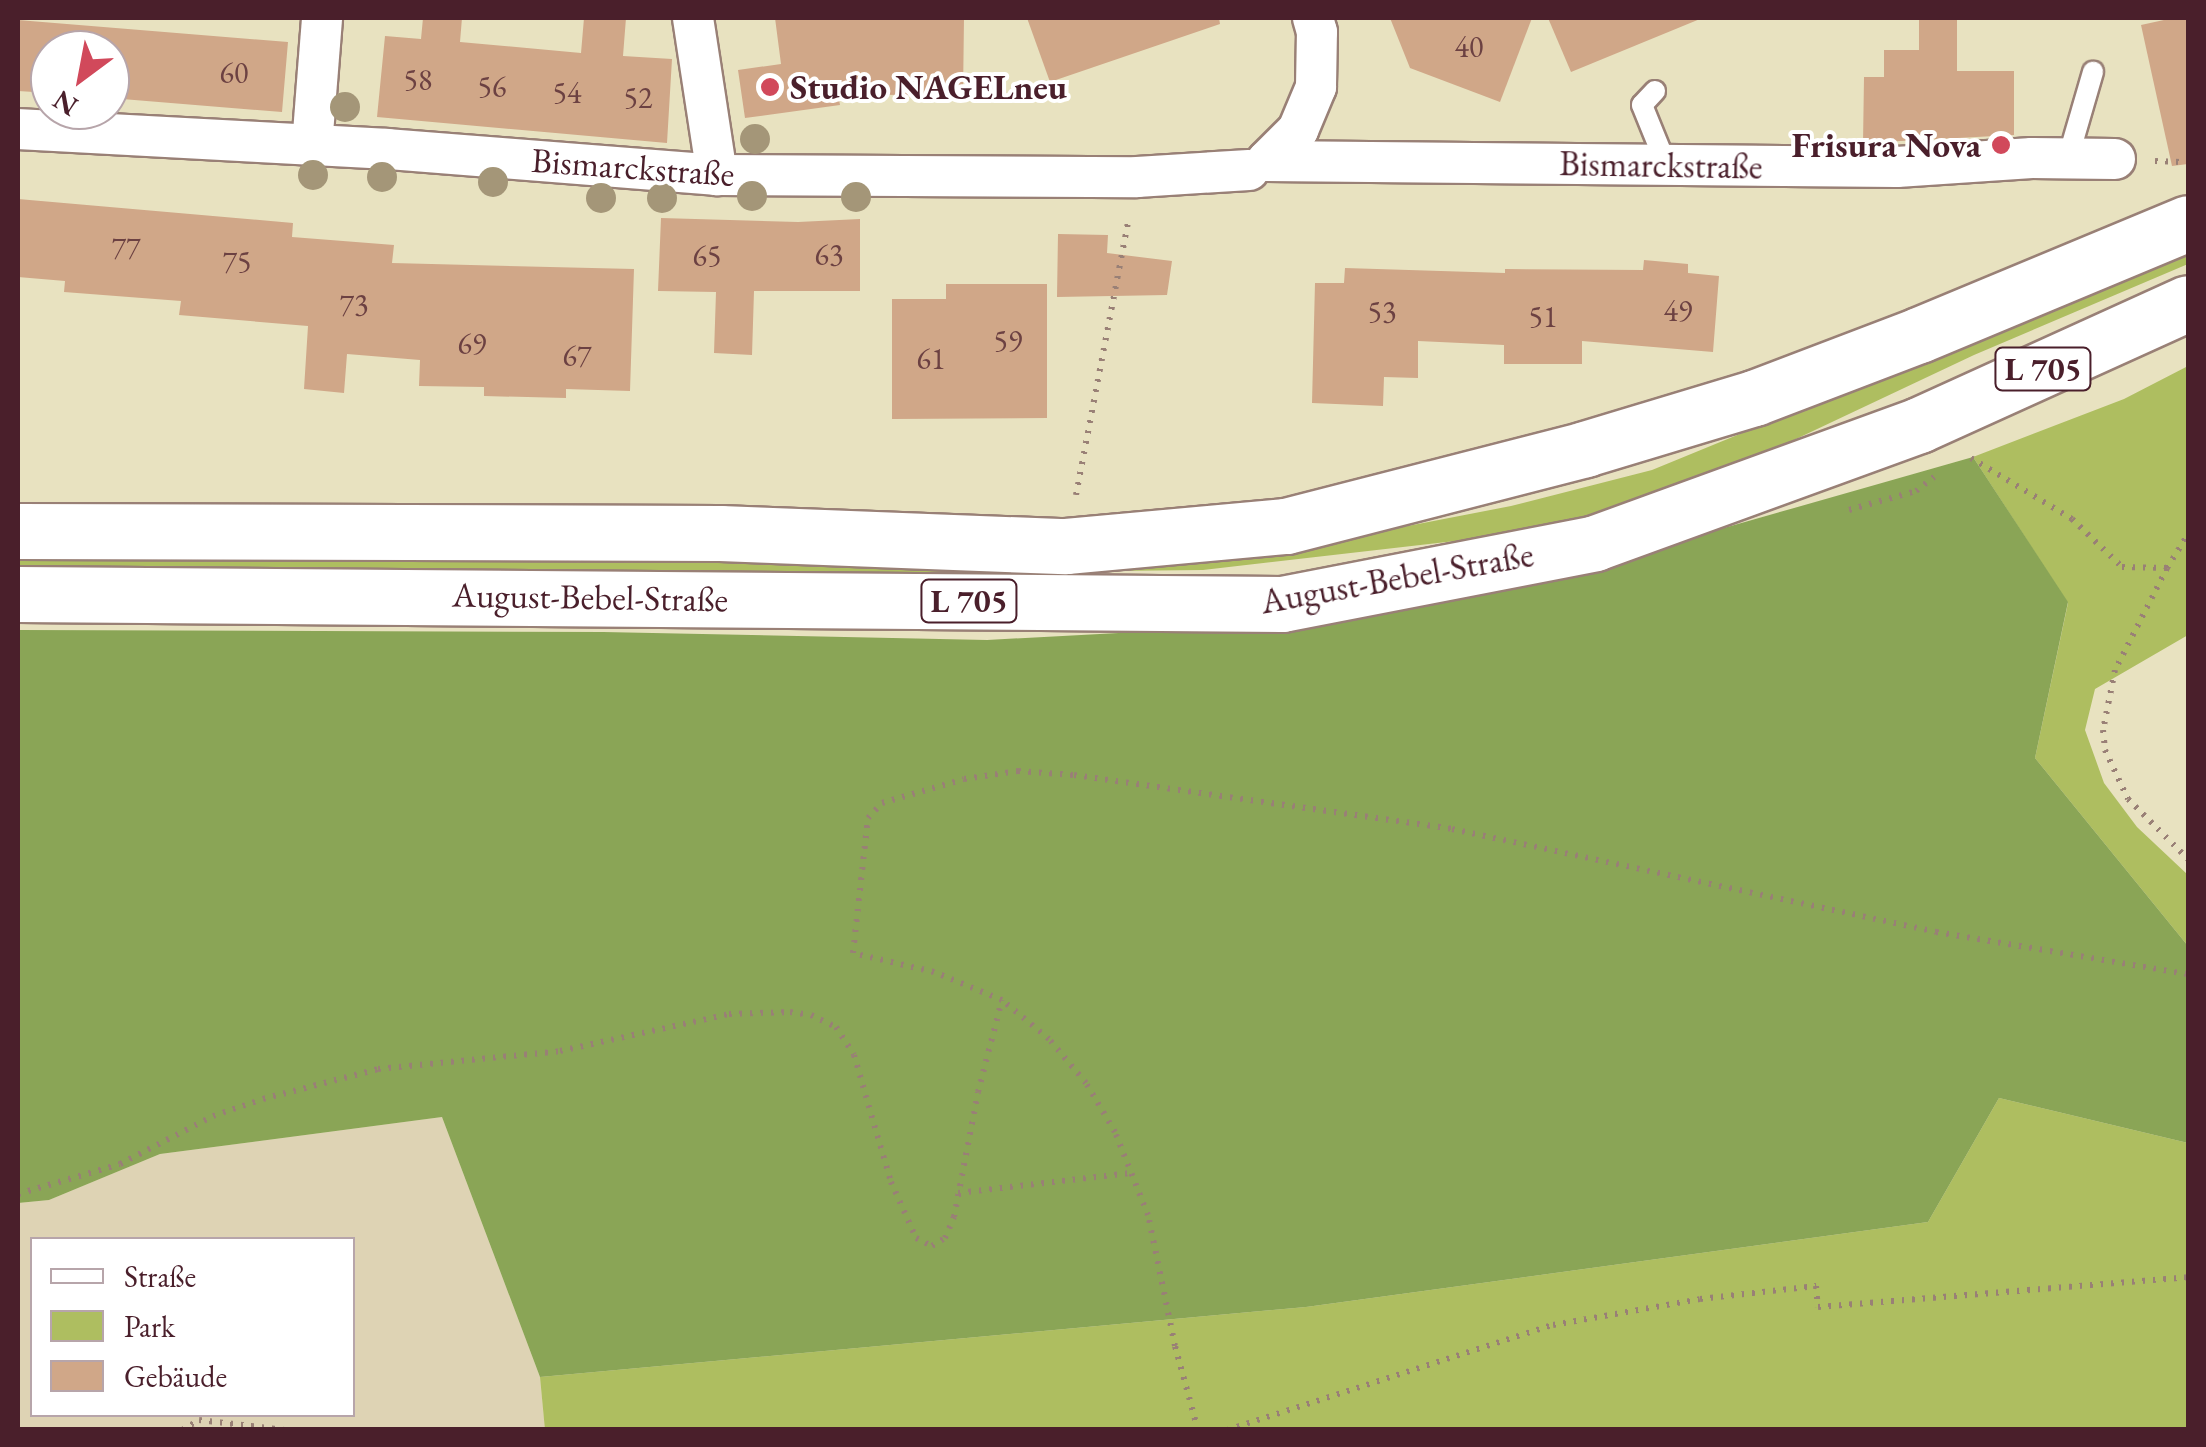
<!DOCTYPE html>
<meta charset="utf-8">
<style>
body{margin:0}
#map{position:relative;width:2206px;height:1447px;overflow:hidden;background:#e8e2c0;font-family:"EB Garamond",serif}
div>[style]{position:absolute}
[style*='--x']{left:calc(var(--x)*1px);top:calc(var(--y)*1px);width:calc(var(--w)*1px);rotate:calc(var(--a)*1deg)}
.built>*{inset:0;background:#ded3b4}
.green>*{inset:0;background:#aebe60}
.forest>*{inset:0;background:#8aa556}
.building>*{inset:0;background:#d0a788}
.path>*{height:6px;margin-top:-3px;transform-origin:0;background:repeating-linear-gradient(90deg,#998076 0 2.5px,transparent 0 10.5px)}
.roads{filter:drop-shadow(2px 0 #998076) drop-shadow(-2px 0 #998076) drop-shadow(0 2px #998076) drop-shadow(0 -2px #998076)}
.service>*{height:20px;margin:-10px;padding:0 10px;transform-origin:10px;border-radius:10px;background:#fff}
.minor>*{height:40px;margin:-20px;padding:0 20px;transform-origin:20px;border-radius:20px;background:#fff}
.primary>*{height:55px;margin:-27.5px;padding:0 27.5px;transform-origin:27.5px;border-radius:27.5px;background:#fff}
.trees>*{width:30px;height:30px;margin:-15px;border-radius:50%;background:#a49678}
.dots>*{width:28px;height:28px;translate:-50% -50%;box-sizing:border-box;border:5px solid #fff;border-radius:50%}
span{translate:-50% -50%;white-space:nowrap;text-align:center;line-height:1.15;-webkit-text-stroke:8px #fff;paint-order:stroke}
.number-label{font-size:30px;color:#6c4142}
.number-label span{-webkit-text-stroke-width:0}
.shield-label span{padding:2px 8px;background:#fff;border:2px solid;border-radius:8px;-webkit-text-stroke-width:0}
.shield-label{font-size:32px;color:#4a1f2b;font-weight:700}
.poi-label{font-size:35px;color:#4a1f2b;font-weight:700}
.left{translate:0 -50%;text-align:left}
.right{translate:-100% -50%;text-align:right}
.street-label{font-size:35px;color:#4a1f2b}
.frame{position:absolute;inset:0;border:20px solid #4a1f2b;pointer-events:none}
.legend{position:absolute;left:30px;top:1237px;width:325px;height:180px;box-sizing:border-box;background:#fff;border:2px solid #b7a5aa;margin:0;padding:12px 18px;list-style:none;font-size:30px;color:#4a1f2b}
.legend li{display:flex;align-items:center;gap:20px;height:50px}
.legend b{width:50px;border:2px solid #b7a5aa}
.north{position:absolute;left:30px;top:30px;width:100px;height:100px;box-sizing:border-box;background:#fff;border:2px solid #b7a5aa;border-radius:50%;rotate:212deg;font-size:28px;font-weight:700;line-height:40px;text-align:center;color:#4a1f2b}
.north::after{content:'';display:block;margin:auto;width:35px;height:45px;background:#d1495b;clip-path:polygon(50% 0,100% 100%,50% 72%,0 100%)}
</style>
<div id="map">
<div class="built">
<i style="clip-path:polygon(evenodd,442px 1117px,540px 1377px,545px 1429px,18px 1430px,18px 1203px,49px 1200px,160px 1154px,442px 1117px,32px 1240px,352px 1240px,352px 1414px,32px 1414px,32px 1240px)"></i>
</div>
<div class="green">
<i style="clip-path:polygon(2188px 250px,2188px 264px,1974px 355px,1762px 455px,1616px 509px,1490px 537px,1203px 570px,909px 573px,18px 567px,18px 553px,1351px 537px,1511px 506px,1652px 470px)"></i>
<i style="clip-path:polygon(2188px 366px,2188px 635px,2095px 689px,2085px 730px,2104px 783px,2137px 827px,2188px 875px,2188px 946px,2035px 758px,2068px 603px,1973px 457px,2124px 399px)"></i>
<i style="clip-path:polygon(1999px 1098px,2188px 1143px,2188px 1429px,545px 1430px,540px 1377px,1306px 1307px,1928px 1222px)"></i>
</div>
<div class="forest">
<i style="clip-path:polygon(1973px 457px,2068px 602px,2035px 758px,2188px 946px,2188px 1143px,1999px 1098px,1928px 1222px,1306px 1307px,540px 1377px,442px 1117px,160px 1154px,49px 1200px,18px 1203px,18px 630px,603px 632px,987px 640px,1287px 624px,1531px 583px)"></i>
</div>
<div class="building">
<i style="clip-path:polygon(423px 18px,462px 18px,460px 42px,581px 53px,584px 18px,626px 18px,623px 56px,672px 59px,667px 143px,377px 117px,385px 36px,421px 39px)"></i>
<i style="clip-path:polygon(775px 18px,964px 18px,963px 96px,838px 94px,840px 105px,745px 118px,738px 70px,781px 64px)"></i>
<i style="clip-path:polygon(1027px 18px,1219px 18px,1220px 24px,1050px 82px)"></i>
<i style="clip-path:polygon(1390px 18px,1532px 18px,1500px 102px,1410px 68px)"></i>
<i style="clip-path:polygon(1548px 18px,1700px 18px,1700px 19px,1571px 72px)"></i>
<i style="clip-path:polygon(1919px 18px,1957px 18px,1957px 71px,2014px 71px,2014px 135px,1863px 143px,1864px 77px,1884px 77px,1884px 50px,1919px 50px)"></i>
<i style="clip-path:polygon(2173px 18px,2188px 18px,2188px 164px,2172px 166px,2141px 25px)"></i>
<i style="clip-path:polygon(18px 20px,288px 42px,282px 112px,110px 98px,110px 50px,50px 50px,50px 93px,18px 91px)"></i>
<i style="clip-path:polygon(18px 199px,293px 223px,292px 237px,394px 245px,392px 263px,634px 269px,630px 391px,566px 389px,566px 398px,484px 396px,484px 387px,419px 386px,420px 360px,347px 354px,344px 393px,304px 389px,308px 326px,179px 315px,181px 301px,64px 292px,65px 281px,18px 277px)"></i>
<i style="clip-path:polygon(661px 218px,798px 222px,860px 219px,860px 291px,754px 291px,752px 355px,714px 353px,716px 292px,658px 291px)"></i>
<i style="clip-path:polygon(1058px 234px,1108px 235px,1107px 253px,1172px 261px,1167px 295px,1057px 297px)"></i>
<i style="clip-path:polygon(1644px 260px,1688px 264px,1688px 273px,1719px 276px,1713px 352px,1582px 341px,1582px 364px,1504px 364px,1504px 345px,1418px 341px,1418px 378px,1384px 377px,1383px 406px,1312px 403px,1315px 283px,1344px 283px,1345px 268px,1505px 273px,1505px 269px,1643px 270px)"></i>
<i style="clip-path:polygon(946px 284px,1047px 284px,1047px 418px,892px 419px,892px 299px,946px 299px)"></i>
</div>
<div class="path">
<i style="--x:2155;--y:161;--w:33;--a:2"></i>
<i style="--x:1971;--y:458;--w:118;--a:31.1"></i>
<i style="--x:2072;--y:519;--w:69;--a:43.8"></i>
<i style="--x:2122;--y:567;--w:45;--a:1.3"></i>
<i style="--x:2167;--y:568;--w:39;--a:-58"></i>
<i style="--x:1076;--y:495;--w:282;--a:-79.2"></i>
<i style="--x:1849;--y:510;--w:70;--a:-15.8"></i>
<i style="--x:1916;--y:491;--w:23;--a:-38"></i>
<i style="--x:2167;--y:568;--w:114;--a:117"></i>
<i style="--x:2115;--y:670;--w:61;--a:101.3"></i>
<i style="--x:2103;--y:730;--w:20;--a:84"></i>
<i style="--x:2105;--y:750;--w:54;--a:64.9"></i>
<i style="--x:2128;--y:799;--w:85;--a:45"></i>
<i style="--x:958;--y:1193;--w:174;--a:-6.6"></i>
<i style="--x:18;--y:1194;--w:106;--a:-16.4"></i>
<i style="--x:120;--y:1164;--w:105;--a:-27.3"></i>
<i style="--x:213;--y:1116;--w:53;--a:-18.8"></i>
<i style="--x:263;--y:1099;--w:119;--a:-14.6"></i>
<i style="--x:378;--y:1069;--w:183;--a:-5.6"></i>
<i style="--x:560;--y:1051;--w:173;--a:-12.3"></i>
<i style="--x:729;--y:1014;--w:61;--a:-1.9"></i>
<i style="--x:790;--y:1012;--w:21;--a:8"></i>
<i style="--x:811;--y:1015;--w:28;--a:26"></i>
<i style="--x:836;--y:1027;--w:33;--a:57"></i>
<i style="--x:854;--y:1055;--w:132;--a:73.8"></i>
<i style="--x:891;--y:1182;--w:61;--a:65.9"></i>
<i style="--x:916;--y:1238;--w:18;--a:27"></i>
<i style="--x:932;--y:1246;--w:15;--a:-32"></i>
<i style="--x:945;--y:1238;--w:23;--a:-67"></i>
<i style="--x:954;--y:1217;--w:127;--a:-79.1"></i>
<i style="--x:978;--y:1092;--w:95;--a:-75.4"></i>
<i style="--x:182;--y:1430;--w:20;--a:-30"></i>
<i style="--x:199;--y:1420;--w:88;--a:6.6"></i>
<i style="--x:1198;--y:1430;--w:87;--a:-105.3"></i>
<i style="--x:1175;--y:1346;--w:134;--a:-101.6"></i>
<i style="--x:1148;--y:1215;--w:89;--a:-111.7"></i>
<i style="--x:1115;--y:1132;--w:57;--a:-120.6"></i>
<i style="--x:1086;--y:1083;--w:57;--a:-130.1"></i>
<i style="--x:1049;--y:1039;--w:61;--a:-140.3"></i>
<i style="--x:1002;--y:1000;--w:74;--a:-157.6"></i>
<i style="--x:934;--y:972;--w:83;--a:-166.8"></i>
<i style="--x:853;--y:953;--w:136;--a:-83.7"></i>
<i style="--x:868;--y:818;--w:21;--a:-47"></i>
<i style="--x:882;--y:803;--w:85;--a:-16.3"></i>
<i style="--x:964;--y:779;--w:55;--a:-8.4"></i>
<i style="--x:1018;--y:771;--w:56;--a:4.1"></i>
<i style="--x:1074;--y:775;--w:382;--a:8.1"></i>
<i style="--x:1452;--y:829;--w:495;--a:12"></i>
<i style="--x:1936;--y:932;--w:255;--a:9.5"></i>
<i style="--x:1227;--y:1430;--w:342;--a:-17.9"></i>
<i style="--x:1553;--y:1325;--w:149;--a:-10"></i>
<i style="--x:1700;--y:1299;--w:117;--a:-6.4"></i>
<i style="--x:1816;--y:1286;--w:21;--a:85"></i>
<i style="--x:1818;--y:1307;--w:371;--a:-4.6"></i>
</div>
<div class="roads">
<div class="service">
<i style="--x:1655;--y:91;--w:19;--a:133"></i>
<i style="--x:1642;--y:105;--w:64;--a:67.9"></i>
<i style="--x:2068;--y:158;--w:90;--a:-73.8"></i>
</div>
<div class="minor">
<i style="--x:693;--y:18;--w:159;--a:81.3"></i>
<i style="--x:18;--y:129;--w:370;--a:3.1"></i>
<i style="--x:387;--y:149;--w:331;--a:4.5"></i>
<i style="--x:717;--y:175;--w:420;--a:0.3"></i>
<i style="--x:1137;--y:177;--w:112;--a:-3.6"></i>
<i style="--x:312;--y:146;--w:128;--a:-85.5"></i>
<i style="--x:1267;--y:161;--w:630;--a:0.55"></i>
<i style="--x:1897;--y:167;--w:135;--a:-3.8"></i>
<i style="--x:2032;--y:158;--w:83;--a:0.7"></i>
<i style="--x:1267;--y:161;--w:44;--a:-45"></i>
<i style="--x:1298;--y:130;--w:47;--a:-67.3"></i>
<i style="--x:1316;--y:87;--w:55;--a:-89"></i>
<i style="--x:1317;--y:32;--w:15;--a:-106"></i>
</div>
<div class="primary">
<i style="--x:18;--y:531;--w:702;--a:0.16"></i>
<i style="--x:720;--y:533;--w:346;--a:2.2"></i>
<i style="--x:1066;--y:546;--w:221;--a:-5.2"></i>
<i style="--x:1286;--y:526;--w:309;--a:-14.4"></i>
<i style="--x:1585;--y:449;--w:177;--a:-16.8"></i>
<i style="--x:1754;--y:398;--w:177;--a:-20.9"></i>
<i style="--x:1919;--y:335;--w:291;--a:-22.6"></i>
<i style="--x:18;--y:594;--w:1264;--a:0.45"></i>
<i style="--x:1282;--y:604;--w:319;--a:-11"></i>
<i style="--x:1595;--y:543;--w:345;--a:-20"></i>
<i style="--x:1919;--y:425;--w:295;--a:-24.4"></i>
</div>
</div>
<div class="trees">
<i style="left:345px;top:107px"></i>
<i style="left:755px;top:139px"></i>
<i style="left:313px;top:175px"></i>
<i style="left:382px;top:177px"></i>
<i style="left:493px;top:182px"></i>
<i style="left:752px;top:196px"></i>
<i style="left:856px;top:197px"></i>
<i style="left:601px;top:198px"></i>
<i style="left:662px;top:198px"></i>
</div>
<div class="dots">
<i style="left:770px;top:87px;background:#d1495b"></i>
<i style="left:2001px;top:145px;background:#d1495b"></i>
</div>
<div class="number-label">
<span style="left:1469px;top:47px">40</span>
<span style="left:234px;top:73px">60</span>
<span style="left:418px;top:80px">58</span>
<span style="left:492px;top:87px">56</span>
<span style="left:567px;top:93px">54</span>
<span style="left:638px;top:98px">52</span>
<span style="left:126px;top:248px">77</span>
<span style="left:829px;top:255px">63</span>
<span style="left:707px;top:256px">65</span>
<span style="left:237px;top:262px">75</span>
<span style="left:354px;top:305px">73</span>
<span style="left:1678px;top:311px">49</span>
<span style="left:1382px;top:312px">53</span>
<span style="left:1543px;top:317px">51</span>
<span style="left:1008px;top:341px">59</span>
<span style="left:472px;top:344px">69</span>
<span style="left:577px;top:356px">67</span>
<span style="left:931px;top:359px">61</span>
</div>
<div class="shield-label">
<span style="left:2043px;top:369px">L 705</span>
<span style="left:969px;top:601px">L 705</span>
</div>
<div class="poi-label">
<span class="left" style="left:790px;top:87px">Studio NAGELneu</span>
<span class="right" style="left:1981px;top:145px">Frisura Nova</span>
</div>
<div class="street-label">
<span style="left:1661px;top:165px;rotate:1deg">Bismarckstraße</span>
<span style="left:633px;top:167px;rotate:4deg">Bismarckstraße</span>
<span style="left:1397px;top:578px;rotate:-10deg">August-Bebel-Straße</span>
<span style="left:590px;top:597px;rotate:1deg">August-Bebel-Straße</span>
</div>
<div class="frame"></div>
<ul class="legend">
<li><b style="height:12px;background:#fff"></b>Straße</li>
<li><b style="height:28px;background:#aebe60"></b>Park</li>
<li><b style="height:28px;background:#d0a788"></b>Gebäude</li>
</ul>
<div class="north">N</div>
</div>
